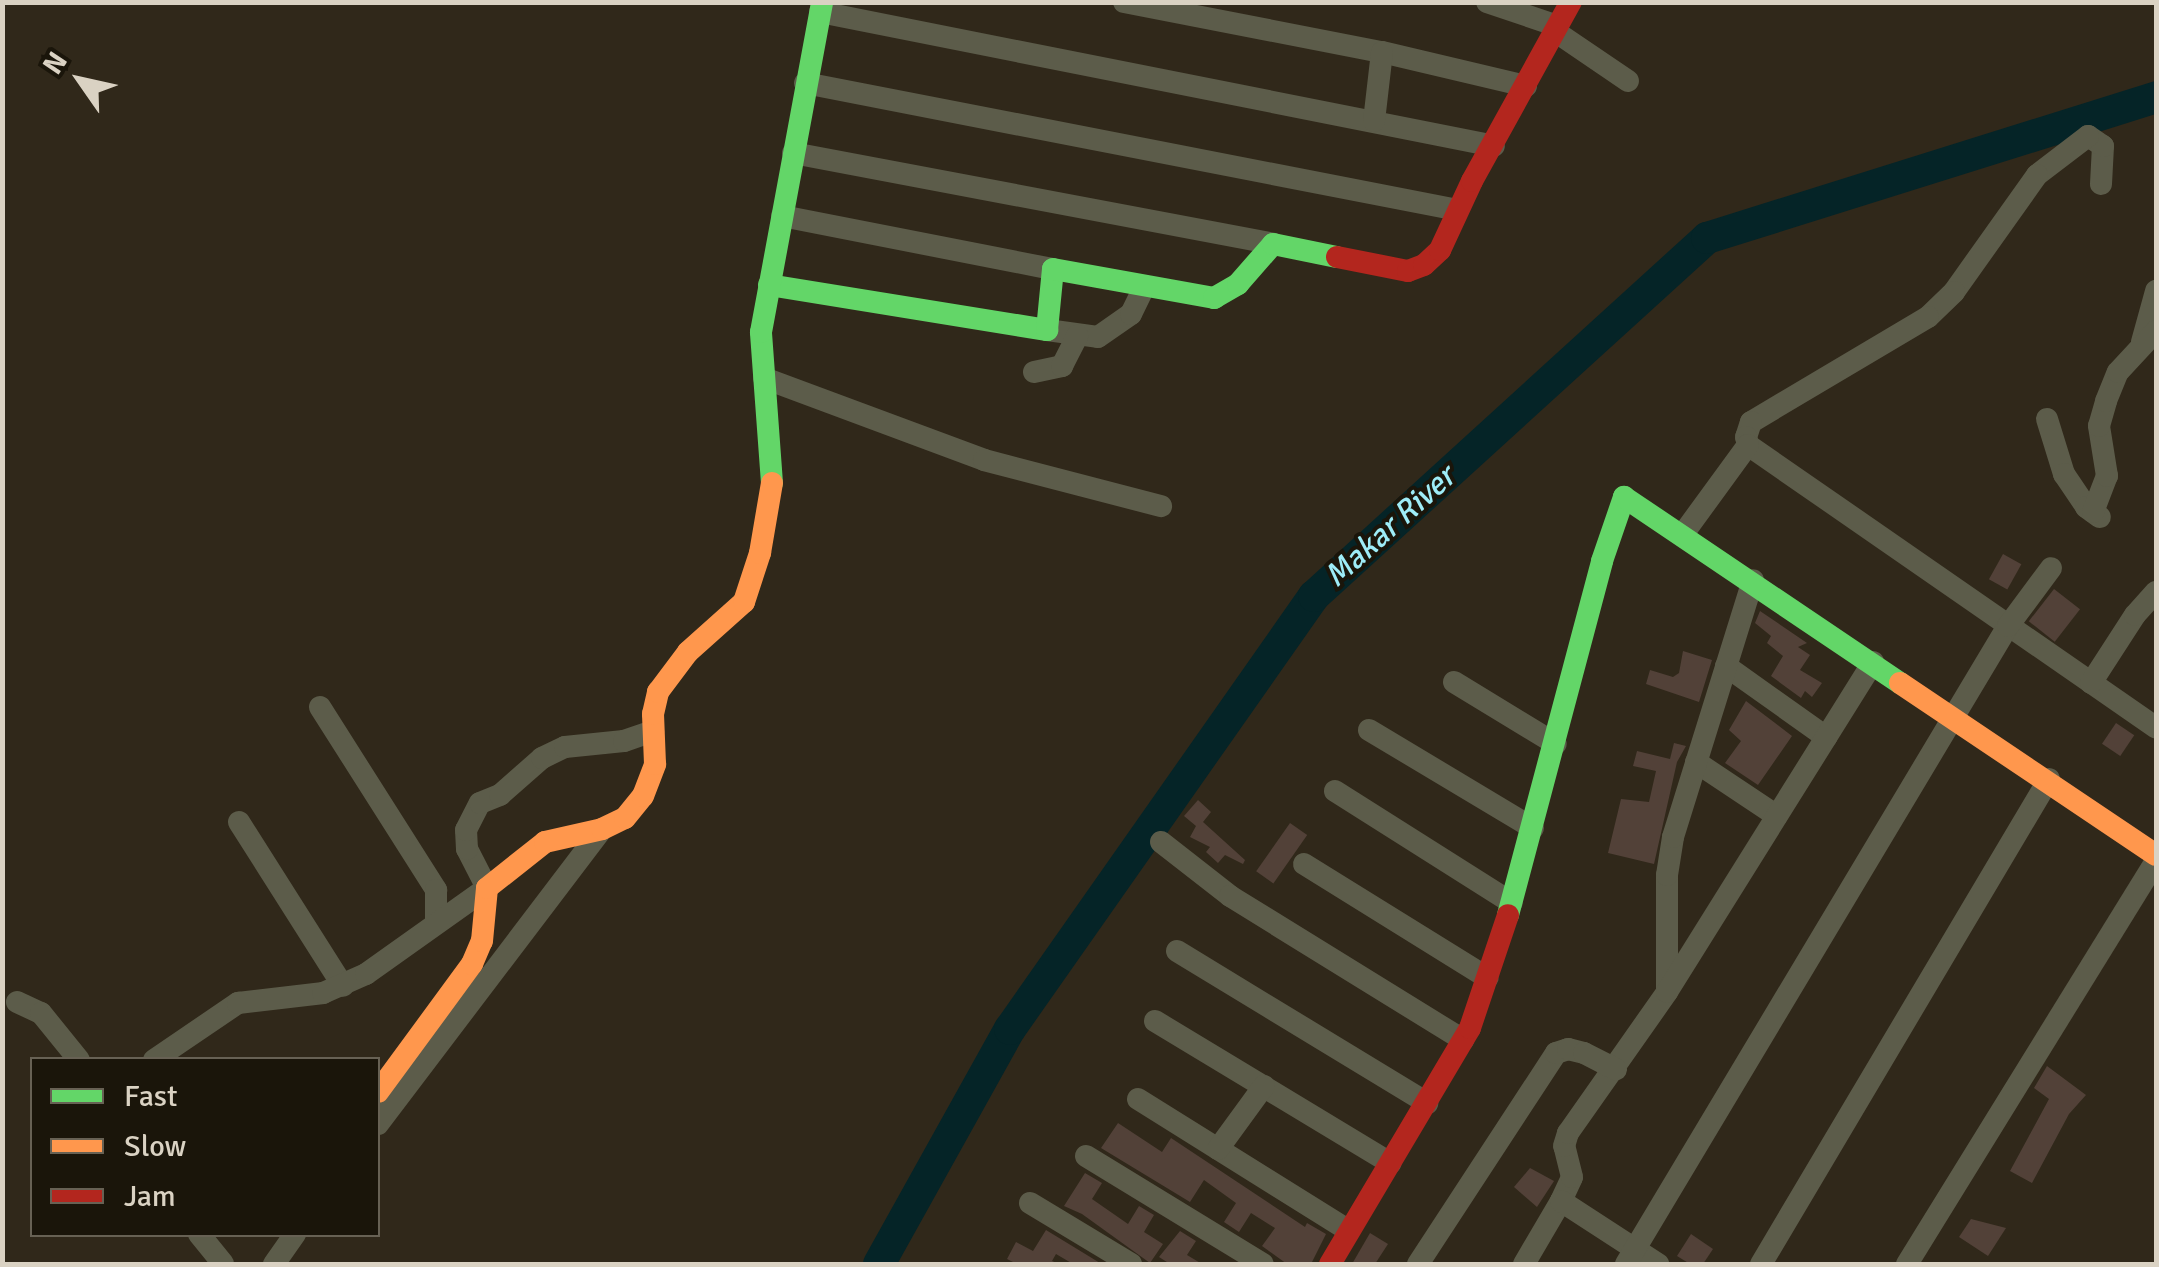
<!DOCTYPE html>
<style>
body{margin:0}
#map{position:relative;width:2159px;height:1267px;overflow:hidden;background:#30281a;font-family:Signika,sans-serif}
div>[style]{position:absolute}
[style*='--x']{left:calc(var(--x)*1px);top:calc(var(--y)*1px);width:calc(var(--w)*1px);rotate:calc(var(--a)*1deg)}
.river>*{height:32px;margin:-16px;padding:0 16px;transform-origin:16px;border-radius:16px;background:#052427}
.building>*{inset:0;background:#524138;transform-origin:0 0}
.street>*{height:22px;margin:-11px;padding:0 11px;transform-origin:11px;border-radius:11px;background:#5c5c4a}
.fast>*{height:22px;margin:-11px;padding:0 11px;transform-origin:11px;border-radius:11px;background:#63d668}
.slow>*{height:22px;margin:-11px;padding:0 11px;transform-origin:11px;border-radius:11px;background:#ff974d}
.jam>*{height:22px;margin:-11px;padding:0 11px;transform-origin:11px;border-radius:11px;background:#b3261e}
span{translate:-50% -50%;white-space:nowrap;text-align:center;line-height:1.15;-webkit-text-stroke:8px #1a150a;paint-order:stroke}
.water-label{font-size:32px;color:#9eecf7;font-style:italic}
.frame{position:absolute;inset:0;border:5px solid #dad2c3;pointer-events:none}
.legend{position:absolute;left:30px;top:1057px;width:350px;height:180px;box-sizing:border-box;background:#1a150a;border:2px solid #676154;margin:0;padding:12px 18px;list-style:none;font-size:30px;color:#dad2c3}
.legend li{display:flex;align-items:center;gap:20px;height:50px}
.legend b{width:50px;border:2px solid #676154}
.north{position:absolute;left:30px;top:30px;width:100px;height:100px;-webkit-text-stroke:8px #1a150a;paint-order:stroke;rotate:304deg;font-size:28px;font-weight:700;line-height:40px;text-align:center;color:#dad2c3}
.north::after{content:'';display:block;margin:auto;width:35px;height:45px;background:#dad2c3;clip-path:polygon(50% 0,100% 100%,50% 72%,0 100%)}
</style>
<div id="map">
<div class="river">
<i style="--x:879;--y:1264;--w:269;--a:-60.9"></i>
<i style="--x:1010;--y:1029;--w:529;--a:-54.93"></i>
<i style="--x:1314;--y:596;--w:532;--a:-42.33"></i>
<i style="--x:1707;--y:238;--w:471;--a:-17.4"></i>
</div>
<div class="building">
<i style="left:2003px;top:554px;width:21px;height:29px;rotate:29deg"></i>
<i style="left:2054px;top:589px;width:33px;height:41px;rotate:38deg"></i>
<i style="clip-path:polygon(1760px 611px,1807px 643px,1798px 647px,1810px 655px,1800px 670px,1822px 683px,1812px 697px,1805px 691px,1801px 698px,1771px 676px,1783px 656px,1767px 643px,1771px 636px,1755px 623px)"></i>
<i style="clip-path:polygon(1683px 651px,1712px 660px,1699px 702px,1646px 684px,1650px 670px,1673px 677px,1679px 673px)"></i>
<i style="clip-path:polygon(1746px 701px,1792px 736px,1758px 785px,1725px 763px,1741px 741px,1729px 730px)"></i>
<i style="left:2116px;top:723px;width:22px;height:25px;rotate:34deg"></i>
<i style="clip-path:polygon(1674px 743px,1686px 746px,1677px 762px,1654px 864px,1608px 853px,1621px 799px,1649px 802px,1656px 771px,1633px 766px,1637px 751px,1670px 759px)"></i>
<i style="clip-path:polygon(1198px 800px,1211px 812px,1203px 822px,1245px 860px,1243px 864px,1225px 855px,1218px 863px,1206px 852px,1210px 847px,1190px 837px,1196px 826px,1184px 816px)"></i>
<i style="left:1290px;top:823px;width:21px;height:59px;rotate:35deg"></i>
<i style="clip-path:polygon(2047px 1066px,2086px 1095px,2069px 1114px,2032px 1183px,2010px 1171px,2049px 1099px,2034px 1088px)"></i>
<i style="clip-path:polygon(1118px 1123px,1162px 1152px,1171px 1138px,1305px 1227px,1307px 1223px,1326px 1234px,1311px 1264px,1287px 1264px,1262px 1246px,1275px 1228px,1251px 1213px,1239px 1232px,1224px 1222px,1236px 1203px,1204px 1180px,1190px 1202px,1101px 1148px)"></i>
<i style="clip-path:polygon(1530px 1168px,1554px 1181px,1537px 1207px,1514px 1187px)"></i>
<i style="clip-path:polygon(1085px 1173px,1102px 1183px,1092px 1199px,1128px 1224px,1139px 1206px,1154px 1215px,1144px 1232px,1163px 1244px,1150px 1263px,1082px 1214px,1064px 1206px)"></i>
<i style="clip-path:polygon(1971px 1219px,2006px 1228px,1988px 1256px,1959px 1237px)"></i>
<i style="clip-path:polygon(1046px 1230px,1100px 1263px,1103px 1264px,1073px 1264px,1056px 1254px,1052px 1261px,1059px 1264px,1017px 1264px,1007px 1259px,1016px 1242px,1033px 1251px)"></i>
<i style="clip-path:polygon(1180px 1231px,1196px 1241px,1187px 1255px,1202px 1264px,1170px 1264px,1159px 1257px)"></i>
<i style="clip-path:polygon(1370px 1233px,1388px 1244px,1375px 1264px,1352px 1264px)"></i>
<i style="clip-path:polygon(1691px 1234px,1713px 1249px,1703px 1264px,1690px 1264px,1677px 1256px)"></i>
</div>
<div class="street">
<i style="--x:1124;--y:2;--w:263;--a:11"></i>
<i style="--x:1382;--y:52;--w:148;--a:13.3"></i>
<i style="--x:1487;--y:2;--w:75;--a:18.7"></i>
<i style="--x:820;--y:12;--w:687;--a:11.24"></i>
<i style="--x:1556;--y:32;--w:87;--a:34.2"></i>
<i style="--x:805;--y:83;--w:665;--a:11.01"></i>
<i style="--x:1374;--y:121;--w:69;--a:-83.4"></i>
<i style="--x:793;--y:153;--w:489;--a:10.7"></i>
<i style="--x:2101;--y:184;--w:38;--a:-87"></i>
<i style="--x:2103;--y:146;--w:18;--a:-146"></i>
<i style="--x:2088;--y:136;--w:64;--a:142.6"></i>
<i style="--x:2037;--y:175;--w:143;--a:125.4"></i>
<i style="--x:1954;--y:292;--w:36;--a:136"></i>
<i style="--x:1928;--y:317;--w:206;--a:149.3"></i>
<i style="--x:1751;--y:422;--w:16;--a:108"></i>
<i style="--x:1746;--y:437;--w:8;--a:76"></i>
<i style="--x:1748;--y:445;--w:496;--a:34.7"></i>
<i style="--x:782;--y:216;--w:276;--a:11.1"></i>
<i style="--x:1047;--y:330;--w:51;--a:7.8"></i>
<i style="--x:1098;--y:337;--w:40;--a:-34.9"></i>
<i style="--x:1131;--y:314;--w:30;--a:-64"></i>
<i style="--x:2142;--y:342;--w:53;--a:-74.6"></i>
<i style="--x:1034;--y:372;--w:29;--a:-12"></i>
<i style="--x:1062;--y:366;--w:34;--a:-63"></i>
<i style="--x:764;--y:378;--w:235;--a:20.4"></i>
<i style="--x:984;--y:460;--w:183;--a:14.6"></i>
<i style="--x:2047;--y:419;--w:58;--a:72.8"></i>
<i style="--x:2064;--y:474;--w:40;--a:56"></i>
<i style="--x:2086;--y:507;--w:17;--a:36"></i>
<i style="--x:2093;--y:512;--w:39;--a:-69"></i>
<i style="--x:2107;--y:476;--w:51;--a:-99.1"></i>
<i style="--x:2099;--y:426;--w:26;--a:-74"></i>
<i style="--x:2106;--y:401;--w:31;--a:-68"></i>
<i style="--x:2118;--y:372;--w:56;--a:-47.2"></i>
<i style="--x:1683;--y:534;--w:110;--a:-53.9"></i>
<i style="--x:1726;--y:666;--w:123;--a:35.4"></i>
<i style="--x:1454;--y:682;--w:119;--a:31.3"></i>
<i style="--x:2091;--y:683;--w:81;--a:-57.1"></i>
<i style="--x:2135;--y:615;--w:31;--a:-48"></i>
<i style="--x:320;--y:707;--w:217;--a:57.6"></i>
<i style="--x:436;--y:890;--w:32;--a:90"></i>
<i style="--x:1369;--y:730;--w:191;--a:30.9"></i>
<i style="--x:1696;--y:762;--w:97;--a:33.7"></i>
<i style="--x:1335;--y:791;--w:209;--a:32.3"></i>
<i style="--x:239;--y:822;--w:194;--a:57.6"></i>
<i style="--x:1161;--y:842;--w:88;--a:38"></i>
<i style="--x:1230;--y:896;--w:274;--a:31.7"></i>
<i style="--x:1304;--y:864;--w:216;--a:31.8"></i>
<i style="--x:1177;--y:951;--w:293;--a:31.3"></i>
<i style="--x:1667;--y:989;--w:114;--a:-90"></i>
<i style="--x:1667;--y:875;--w:38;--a:-81"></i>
<i style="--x:1673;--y:837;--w:269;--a:-72.7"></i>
<i style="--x:17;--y:1002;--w:26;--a:25"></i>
<i style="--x:41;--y:1013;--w:60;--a:51"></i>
<i style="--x:1155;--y:1021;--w:275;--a:31.1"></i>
<i style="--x:154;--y:1060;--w:102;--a:-34.2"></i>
<i style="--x:238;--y:1003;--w:86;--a:-6.7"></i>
<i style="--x:323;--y:993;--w:47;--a:-23.8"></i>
<i style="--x:366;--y:974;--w:148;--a:-35.4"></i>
<i style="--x:487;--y:888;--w:44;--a:-117.1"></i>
<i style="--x:467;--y:849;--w:19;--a:-93"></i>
<i style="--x:466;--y:830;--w:30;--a:-63"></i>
<i style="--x:480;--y:803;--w:22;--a:-22"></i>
<i style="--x:500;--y:795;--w:56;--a:-41.4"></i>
<i style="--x:542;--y:758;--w:25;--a:-26"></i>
<i style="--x:565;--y:747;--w:59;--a:-5.8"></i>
<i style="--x:624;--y:741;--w:31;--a:-19"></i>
<i style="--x:1138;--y:1099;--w:249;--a:32"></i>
<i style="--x:378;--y:1124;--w:370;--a:-52.8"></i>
<i style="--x:1218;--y:1149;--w:78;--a:-53.9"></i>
<i style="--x:1086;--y:1156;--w:207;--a:31.4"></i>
<i style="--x:1561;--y:1201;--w:26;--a:-65"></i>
<i style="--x:1572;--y:1177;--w:32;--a:-104"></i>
<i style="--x:1564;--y:1146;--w:14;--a:-73"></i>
<i style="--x:1568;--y:1133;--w:172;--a:-54.9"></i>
<i style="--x:1667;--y:992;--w:389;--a:-58"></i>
<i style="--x:1030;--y:1203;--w:118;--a:31.1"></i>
<i style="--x:199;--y:1234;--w:38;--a:51"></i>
<i style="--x:274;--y:1264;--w:37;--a:-55"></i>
<i style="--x:1418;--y:1264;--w:252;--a:-56.8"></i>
<i style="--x:1556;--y:1053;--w:13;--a:-18"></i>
<i style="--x:1568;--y:1049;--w:16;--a:14"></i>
<i style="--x:1584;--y:1053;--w:36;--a:27"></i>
<i style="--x:1524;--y:1264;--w:73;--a:-59.6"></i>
<i style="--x:1561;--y:1201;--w:116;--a:33"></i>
<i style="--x:1626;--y:1264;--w:744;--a:-59.09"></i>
<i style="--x:2008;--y:626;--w:72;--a:-53.4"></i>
<i style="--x:1761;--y:1264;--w:564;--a:-59.3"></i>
<i style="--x:1907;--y:1264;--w:474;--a:-58.3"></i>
</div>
<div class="fast">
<i style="--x:769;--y:285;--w:282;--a:9.2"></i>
<i style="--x:1047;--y:330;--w:61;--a:-84.4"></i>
<i style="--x:1053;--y:269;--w:164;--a:10.2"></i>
<i style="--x:1214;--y:298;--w:28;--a:-30"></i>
<i style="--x:1238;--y:284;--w:53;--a:-48.8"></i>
<i style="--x:1273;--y:244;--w:65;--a:11.5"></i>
<i style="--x:772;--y:483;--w:151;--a:-94.2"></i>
<i style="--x:761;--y:332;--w:336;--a:-79.5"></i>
<i style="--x:1508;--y:915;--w:366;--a:-75.1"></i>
<i style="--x:1602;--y:561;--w:68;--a:-71"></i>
<i style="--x:1624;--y:497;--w:333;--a:34"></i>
</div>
<div class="slow">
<i style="--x:1900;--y:683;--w:308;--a:33.9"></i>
<i style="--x:378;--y:1092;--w:159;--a:-53.7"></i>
<i style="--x:472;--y:964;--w:25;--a:-67"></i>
<i style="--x:482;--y:941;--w:53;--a:-84.6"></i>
<i style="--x:487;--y:888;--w:74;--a:-38.4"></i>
<i style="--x:545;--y:842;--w:58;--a:-12.8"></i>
<i style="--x:602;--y:829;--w:25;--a:-26"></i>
<i style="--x:625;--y:818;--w:28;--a:-51"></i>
<i style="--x:643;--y:796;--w:34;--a:-69"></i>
<i style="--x:655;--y:764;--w:50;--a:-92.3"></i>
<i style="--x:653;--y:714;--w:23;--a:-77"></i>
<i style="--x:658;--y:692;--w:50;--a:-53.1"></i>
<i style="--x:688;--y:652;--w:75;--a:-41.8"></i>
<i style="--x:744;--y:602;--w:52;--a:-71.9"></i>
<i style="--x:760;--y:553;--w:71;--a:-80.3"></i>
</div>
<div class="jam">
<i style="--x:1337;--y:257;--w:72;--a:11.2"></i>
<i style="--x:1408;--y:271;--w:17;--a:-21"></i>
<i style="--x:1424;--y:265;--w:22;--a:-43"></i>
<i style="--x:1440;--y:250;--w:76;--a:-65.1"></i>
<i style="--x:1472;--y:181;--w:205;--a:-61.1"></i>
<i style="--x:1330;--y:1264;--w:274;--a:-59.3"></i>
<i style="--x:1470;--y:1028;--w:119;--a:-71.4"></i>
</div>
<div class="water-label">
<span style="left:1390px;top:527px;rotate:-42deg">Makar River</span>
</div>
<div class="frame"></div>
<ul class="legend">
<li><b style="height:12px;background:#63d668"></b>Fast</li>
<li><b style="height:12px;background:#ff974d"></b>Slow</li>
<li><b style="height:12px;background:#b3261e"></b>Jam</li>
</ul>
<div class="north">N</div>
</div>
